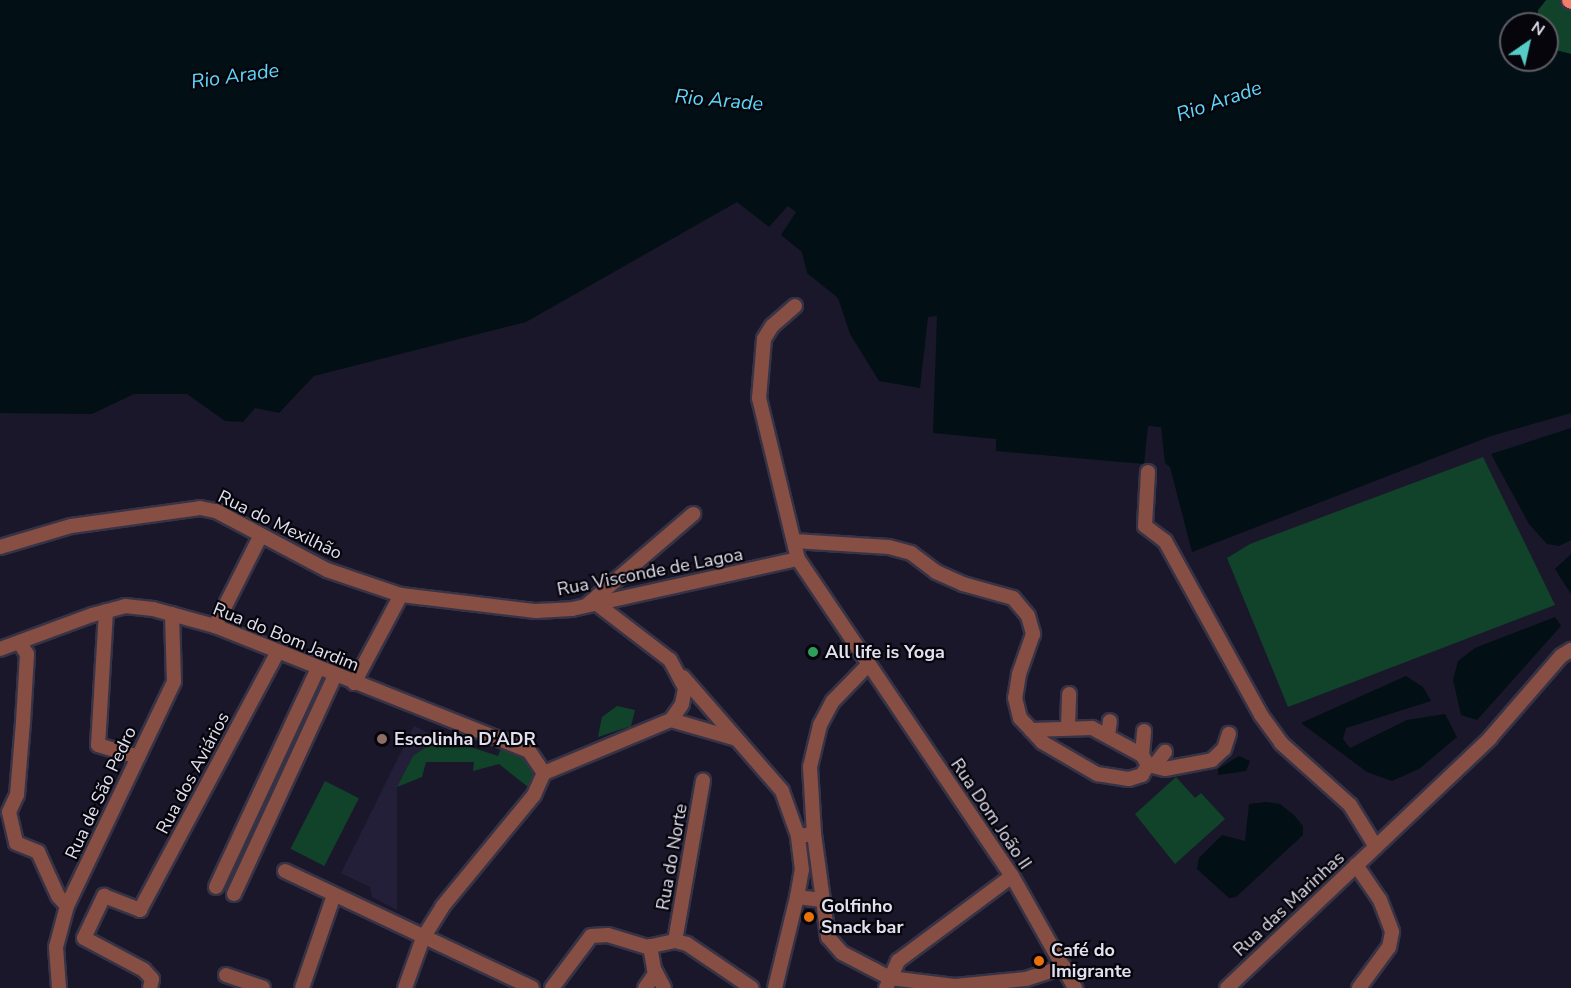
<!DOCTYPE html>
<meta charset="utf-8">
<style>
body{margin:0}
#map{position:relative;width:1571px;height:988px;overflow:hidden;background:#1b172b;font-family:"Nunito Sans",sans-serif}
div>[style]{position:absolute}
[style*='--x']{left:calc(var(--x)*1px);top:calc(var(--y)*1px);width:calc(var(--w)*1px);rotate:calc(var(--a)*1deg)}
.built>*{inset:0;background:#241f39}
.green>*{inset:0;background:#104329;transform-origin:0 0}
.water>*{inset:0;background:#020f14}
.roads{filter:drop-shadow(2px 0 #373346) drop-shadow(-2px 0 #373346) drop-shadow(0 2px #373346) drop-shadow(0 -2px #373346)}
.minor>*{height:14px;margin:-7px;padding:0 7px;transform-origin:7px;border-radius:7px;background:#874e43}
.primary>*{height:15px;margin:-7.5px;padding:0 7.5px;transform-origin:7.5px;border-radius:7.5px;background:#f57e68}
.dots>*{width:16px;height:16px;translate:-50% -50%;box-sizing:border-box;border:3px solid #06050c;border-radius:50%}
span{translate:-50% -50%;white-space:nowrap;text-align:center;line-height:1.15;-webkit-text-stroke:4.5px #06050c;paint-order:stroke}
.street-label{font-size:18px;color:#e2e0ee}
.poi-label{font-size:18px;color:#e2e0ee;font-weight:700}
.left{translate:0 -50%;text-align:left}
.water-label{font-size:20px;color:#5ed7fa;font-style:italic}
.north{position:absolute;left:1499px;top:12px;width:60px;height:60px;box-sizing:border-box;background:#06050c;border:2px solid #5e5d66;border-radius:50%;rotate:34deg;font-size:16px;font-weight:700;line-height:24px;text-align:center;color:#e2e0ee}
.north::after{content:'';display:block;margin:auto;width:21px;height:27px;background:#55cdc6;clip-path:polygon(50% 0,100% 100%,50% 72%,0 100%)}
</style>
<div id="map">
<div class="built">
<i style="clip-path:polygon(414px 726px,431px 734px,426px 747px,413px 756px,397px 787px,397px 910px,372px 897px,370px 887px,341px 873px)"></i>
</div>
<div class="green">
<i style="clip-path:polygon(1546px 0,1571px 0,1571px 54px,1547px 48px,1547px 24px,1537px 24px,1538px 10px)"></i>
<i style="clip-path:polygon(1483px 457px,1555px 605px,1288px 707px,1227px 558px,1250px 544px)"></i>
<i style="clip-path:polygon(617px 706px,635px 710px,631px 726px,598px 737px,602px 717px)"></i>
<i style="clip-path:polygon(431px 734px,498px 756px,501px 748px,521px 755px,528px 758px,535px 778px,528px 787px,499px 764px,473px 771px,474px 762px,426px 762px,422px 777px,397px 787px,413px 756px,426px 747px)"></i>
<i style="clip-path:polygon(1176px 777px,1195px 798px,1201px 793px,1225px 819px,1175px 864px,1135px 814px)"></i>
<i style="left:325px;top:781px;width:38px;height:76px;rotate:27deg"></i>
</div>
<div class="water">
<i style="clip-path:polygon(0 0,1546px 0,1538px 10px,1537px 24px,1511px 24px,1511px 60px,1547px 60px,1547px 48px,1571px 54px,1571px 413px,1491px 436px,1192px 552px,1170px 467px,1165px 463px,1161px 427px,1148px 426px,1144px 464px,996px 451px,996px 439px,933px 433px,937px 316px,928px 317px,920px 388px,879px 381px,850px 334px,838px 298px,807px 273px,802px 252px,781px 235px,796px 212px,788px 206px,769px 227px,737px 202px,526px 322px,314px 376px,279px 413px,255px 408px,243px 422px,225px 421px,187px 394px,134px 394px,92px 414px,0 413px)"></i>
<i style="clip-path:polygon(1571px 428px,1571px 540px,1559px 546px,1547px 544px,1529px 524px,1491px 454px)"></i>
<i style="clip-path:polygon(1571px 554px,1571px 594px,1555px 569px)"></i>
<i style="clip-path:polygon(1555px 617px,1561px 626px,1477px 720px,1461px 715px,1453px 680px,1458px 661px,1475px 648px)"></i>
<i style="clip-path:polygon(1406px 676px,1423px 687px,1431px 701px,1346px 728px,1343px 739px,1350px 748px,1407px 720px,1445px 714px,1457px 737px,1419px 769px,1392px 781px,1367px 772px,1301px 723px)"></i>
<i style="clip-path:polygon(1239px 756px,1250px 761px,1246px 771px,1218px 775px,1218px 769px)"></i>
<i style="clip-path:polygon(1266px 802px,1280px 804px,1294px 815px,1303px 826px,1303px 835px,1236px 897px,1229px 898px,1197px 869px,1199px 858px,1222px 835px,1245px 841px,1249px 804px)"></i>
</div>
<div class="roads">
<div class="minor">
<i style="--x:795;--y:306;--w:30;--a:139"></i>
<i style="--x:772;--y:326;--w:15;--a:122"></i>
<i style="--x:764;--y:339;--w:59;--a:94.8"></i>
<i style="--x:759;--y:398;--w:166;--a:76.4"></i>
<i style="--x:798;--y:559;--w:382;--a:56"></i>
<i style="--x:1012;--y:876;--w:129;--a:60.6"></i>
<i style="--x:1148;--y:472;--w:54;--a:93.2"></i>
<i style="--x:1145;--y:526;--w:25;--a:37"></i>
<i style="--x:1165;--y:541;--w:199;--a:61.1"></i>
<i style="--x:1261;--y:715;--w:34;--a:54"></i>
<i style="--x:1281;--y:743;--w:93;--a:41.9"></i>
<i style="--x:1350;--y:805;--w:49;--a:58.2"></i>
<i style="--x:794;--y:541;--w:95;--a:3.6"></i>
<i style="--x:889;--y:547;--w:23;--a:15"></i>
<i style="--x:911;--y:553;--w:31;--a:37"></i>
<i style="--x:936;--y:572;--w:30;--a:24"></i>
<i style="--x:963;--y:584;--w:52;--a:15.6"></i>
<i style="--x:1013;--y:598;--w:23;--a:50"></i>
<i style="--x:1028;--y:616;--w:19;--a:74"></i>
<i style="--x:1033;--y:634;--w:42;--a:109.3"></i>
<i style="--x:1019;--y:674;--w:24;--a:99"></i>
<i style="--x:1015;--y:698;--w:21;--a:76"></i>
<i style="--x:1020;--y:718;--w:33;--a:47"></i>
<i style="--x:1042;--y:742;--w:64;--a:30.2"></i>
<i style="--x:1097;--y:774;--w:32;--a:9"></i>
<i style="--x:1129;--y:779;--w:14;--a:-17"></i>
<i style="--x:1142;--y:775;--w:12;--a:-59"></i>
<i style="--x:1148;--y:765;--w:12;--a:-121"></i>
<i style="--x:1142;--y:755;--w:57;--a:-151.6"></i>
<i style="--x:1092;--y:728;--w:61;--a:178.1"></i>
<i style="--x:0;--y:547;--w:74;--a:-16.5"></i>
<i style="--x:71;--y:526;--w:130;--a:-7.9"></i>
<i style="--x:200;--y:508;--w:16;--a:11"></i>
<i style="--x:216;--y:511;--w:126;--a:28"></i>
<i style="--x:327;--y:570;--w:78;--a:18.7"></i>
<i style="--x:401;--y:595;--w:136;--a:6.8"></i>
<i style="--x:536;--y:611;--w:36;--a:-3"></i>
<i style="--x:572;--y:609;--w:231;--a:-12.5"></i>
<i style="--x:587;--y:605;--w:140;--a:-40.6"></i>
<i style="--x:106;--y:611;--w:134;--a:93.4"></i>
<i style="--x:98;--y:745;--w:42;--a:16.7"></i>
<i style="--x:215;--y:626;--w:100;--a:-63.2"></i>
<i style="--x:0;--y:649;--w:98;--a:-20.3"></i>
<i style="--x:92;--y:615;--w:34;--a:-15"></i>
<i style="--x:125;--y:606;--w:28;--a:6"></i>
<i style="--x:153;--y:609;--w:64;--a:15.3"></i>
<i style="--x:215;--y:626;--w:338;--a:21.7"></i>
<i style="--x:529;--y:751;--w:27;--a:56"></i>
<i style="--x:683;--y:677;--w:151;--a:49"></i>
<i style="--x:782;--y:791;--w:48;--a:70.4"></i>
<i style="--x:354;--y:683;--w:100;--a:-61.9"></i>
<i style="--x:671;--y:720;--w:65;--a:16.2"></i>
<i style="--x:1068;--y:727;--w:33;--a:-88"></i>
<i style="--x:1108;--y:735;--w:14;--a:-82"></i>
<i style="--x:1142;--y:755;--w:24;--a:-85"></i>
<i style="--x:1148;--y:765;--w:17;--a:13"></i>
<i style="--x:1165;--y:769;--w:48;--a:-10.8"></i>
<i style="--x:1212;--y:760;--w:16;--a:-43"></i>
<i style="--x:1224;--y:749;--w:16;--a:-72"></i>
<i style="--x:1154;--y:766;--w:18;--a:-52"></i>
<i style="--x:544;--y:773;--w:138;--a:-22.7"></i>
<i style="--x:671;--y:720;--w:19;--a:-55"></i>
<i style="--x:682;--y:704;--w:16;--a:-79"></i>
<i style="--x:685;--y:688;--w:32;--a:-118"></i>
<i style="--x:670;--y:660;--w:92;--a:-142.5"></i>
<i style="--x:9;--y:812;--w:19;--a:-65"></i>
<i style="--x:17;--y:795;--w:73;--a:-85.3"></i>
<i style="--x:23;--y:722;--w:68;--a:-86.6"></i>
<i style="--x:27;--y:654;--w:14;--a:-124"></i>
<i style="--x:9;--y:812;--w:32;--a:77"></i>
<i style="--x:16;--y:843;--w:24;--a:22"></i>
<i style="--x:38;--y:852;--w:48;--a:65.6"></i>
<i style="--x:58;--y:896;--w:13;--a:48"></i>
<i style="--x:814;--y:834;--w:67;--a:-93.4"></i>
<i style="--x:810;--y:767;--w:43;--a:-76.6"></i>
<i style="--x:820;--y:725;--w:27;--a:-62"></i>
<i style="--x:833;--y:701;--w:49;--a:-45.8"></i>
<i style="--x:1356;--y:865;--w:42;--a:55.6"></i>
<i style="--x:1380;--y:900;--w:34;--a:69"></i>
<i style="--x:1392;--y:932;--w:15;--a:101"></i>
<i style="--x:1389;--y:947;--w:51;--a:126.2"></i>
<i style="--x:285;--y:871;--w:273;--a:25.3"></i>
<i style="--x:216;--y:887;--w:242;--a:-65"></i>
<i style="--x:234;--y:894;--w:241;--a:-65.2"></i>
<i style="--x:822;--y:900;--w:25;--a:-173"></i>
<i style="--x:797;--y:897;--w:27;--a:-80"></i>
<i style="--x:802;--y:870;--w:34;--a:-97"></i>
<i style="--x:798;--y:836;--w:16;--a:-7"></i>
<i style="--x:814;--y:834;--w:104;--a:82.3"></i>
<i style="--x:828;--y:937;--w:21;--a:49"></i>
<i style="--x:842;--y:953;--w:54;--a:27.5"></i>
<i style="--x:890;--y:978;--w:65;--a:7"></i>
<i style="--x:955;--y:986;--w:71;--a:-5.6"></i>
<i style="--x:1026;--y:979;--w:40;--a:-18"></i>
<i style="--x:675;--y:941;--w:163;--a:-80.1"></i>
<i style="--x:650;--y:946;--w:23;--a:80"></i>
<i style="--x:654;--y:969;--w:21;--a:62"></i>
<i style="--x:226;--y:975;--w:39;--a:19"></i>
<i style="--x:59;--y:988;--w:41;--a:-94.2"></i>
<i style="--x:56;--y:947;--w:42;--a:-75"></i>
<i style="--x:67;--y:906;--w:248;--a:-64.5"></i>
<i style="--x:174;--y:682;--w:68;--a:-91.7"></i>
<i style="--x:150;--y:988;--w:9;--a:-77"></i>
<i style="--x:152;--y:979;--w:12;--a:-132"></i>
<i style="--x:144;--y:970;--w:68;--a:-151.9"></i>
<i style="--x:84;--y:938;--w:47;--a:-64.5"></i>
<i style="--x:104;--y:896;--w:39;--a:21"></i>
<i style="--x:140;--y:910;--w:293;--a:-61.9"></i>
<i style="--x:302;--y:988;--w:98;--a:-71"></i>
<i style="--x:405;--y:988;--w:53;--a:-70.2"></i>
<i style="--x:423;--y:938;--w:36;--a:-58"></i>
<i style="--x:442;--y:907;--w:145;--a:-50.6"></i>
<i style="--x:534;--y:795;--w:24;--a:-66"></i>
<i style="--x:552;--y:988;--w:65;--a:-53.1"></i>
<i style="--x:591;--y:936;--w:17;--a:-3"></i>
<i style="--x:608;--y:935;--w:41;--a:17.1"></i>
<i style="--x:647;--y:947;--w:29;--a:-12"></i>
<i style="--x:675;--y:941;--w:12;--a:14"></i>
<i style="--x:687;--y:944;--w:78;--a:34.1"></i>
<i style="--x:645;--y:988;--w:19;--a:-55"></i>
<i style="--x:775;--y:988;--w:94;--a:-76.4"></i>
<i style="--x:886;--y:988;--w:30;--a:-66"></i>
<i style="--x:898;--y:961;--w:142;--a:-36.7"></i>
<i style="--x:1227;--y:988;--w:363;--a:-43.5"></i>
<i style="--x:1490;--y:738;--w:108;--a:-49.1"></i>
<i style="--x:1561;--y:656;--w:12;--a:-31"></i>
</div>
<div class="primary">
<i style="--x:1569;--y:0;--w:2;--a:27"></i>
</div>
</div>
<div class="dots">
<i style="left:813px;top:652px;background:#2e9e5b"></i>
<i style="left:382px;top:739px;background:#8d6e63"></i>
<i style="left:809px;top:917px;background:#e8710a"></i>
<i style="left:1039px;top:961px;background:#e8710a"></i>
</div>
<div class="street-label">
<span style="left:280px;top:525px;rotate:26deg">Rua do Mexilhão</span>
<span style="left:650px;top:572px;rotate:-11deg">Rua Visconde de Lagoa</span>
<span style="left:286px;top:637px;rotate:22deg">Rua do Bom Jardim</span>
<span style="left:193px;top:773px;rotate:-62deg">Rua dos Aviários</span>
<span style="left:101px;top:793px;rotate:-65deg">Rua de São Pedro</span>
<span style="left:991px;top:814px;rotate:56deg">Rua Dom João II</span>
<span style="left:672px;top:857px;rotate:-80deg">Rua do Norte</span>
<span style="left:1289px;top:904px;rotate:-43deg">Rua das Marinhas</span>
</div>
<div class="poi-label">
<span class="left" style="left:825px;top:652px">All life is Yoga</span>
<span class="left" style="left:394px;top:739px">Escolinha D'ADR</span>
<span class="left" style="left:821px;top:917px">Golfinho<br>Snack bar</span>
<span class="left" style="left:1051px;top:961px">Café do<br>Imigrante</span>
</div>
<div class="water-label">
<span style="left:235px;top:76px;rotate:-8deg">Rio Arade</span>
<span style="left:719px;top:100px;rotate:5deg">Rio Arade</span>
<span style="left:1219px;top:101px;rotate:-19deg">Rio Arade</span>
</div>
<div class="north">N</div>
</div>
